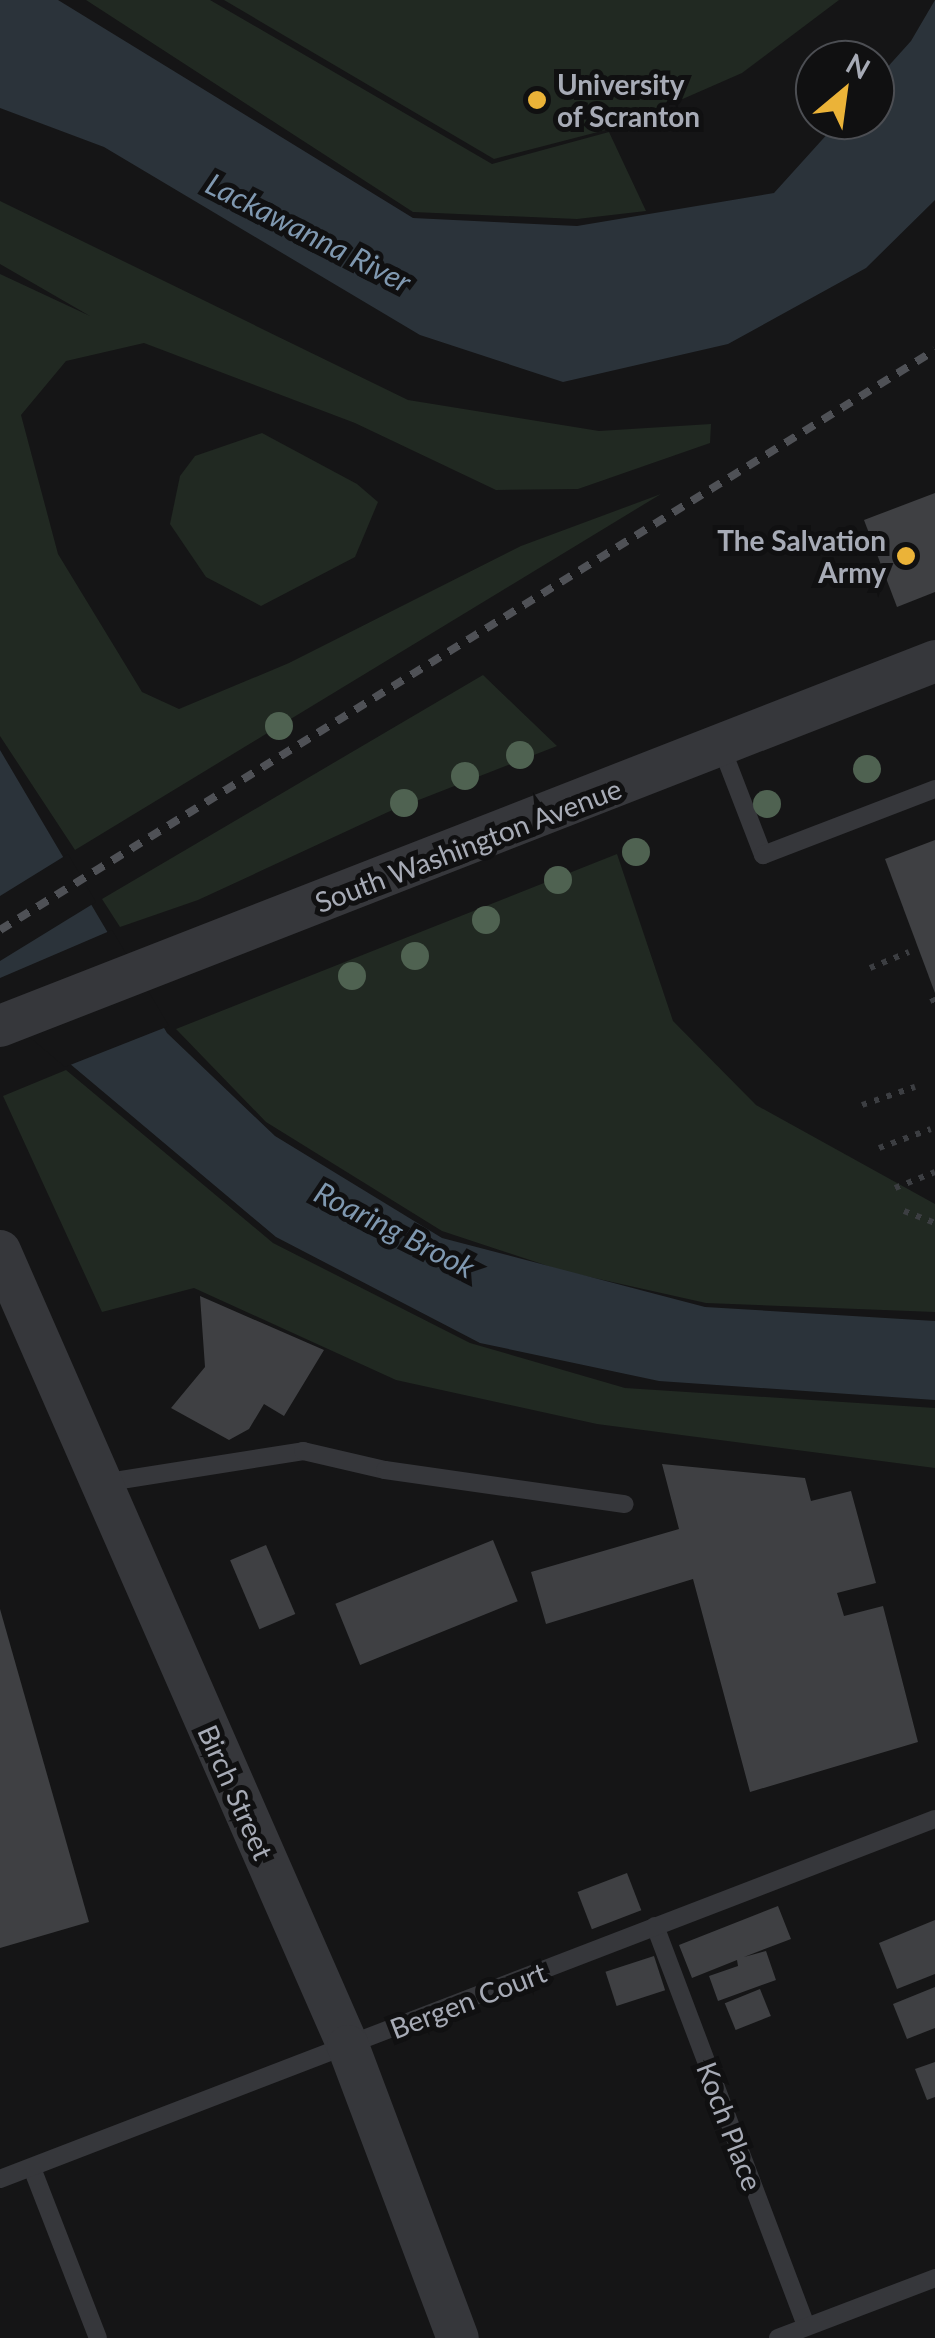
<!DOCTYPE html>
<style>
body{margin:0}
#map{position:relative;width:935px;height:2338px;overflow:hidden;background:#151516;font-family:Lato,sans-serif}
div>[style]{position:absolute}
[style*='--x']{left:calc(var(--x)*1px);top:calc(var(--y)*1px);width:calc(var(--w)*1px);rotate:calc(var(--a)*1deg)}
.green>*{inset:0;background:#212922}
.water>*{inset:0;background:#2b333a}
.pier>*{inset:0;background:#151516}
.building>*{inset:0;background:#3f4043;transform-origin:0 0}
.path>*{height:6px;margin-top:-3px;transform-origin:0;background:repeating-linear-gradient(90deg,#3c3e42 0 5px,transparent 0 13px)}
.service>*{height:18px;margin:-9px;padding:0 9px;transform-origin:9px;border-radius:9px;background:#36373b}
.tertiary>*{height:42px;margin:-21px;padding:0 21px;transform-origin:21px;border-radius:21px;background:#36373b}
.rail>*{height:8px;margin-top:-4px;transform-origin:0;background:repeating-linear-gradient(90deg,#4f5156 0 12px,transparent 0 22px)}
.trees>*{width:28px;height:28px;margin:-14px;border-radius:50%;background:#4f6251}
.dots>*{width:28px;height:28px;translate:-50% -50%;box-sizing:border-box;border:5px solid #101011;border-radius:50%}
span{translate:-50% -50%;white-space:nowrap;text-align:center;line-height:1.15;-webkit-text-stroke:10px #101011;paint-order:stroke}
.poi-label{font-size:28px;color:#a7abb6;font-weight:700}
.left{translate:0 -50%;text-align:left}
.right{translate:-100% -50%;text-align:right}
.street-label{font-size:28px;color:#a7abb6}
.water-label{font-size:30px;color:#7f98b0;font-style:italic}
.north{position:absolute;left:795px;top:40px;width:100px;height:100px;box-sizing:border-box;background:#101011;border:2px solid #4c4e53;border-radius:50%;rotate:29deg;font-size:28px;font-weight:700;line-height:40px;text-align:center;color:#a7abb6}
.north::after{content:'';display:block;margin:auto;width:35px;height:45px;background:#ebb338;clip-path:polygon(50% 0,100% 100%,50% 72%,0 100%)}
</style>
<div id="map">
<div class="green">
<i style="clip-path:polygon(86px 0,210px 0,492px 164px,609px 132px,646px 211px,577px 219px,413px 212px)"></i>
<i style="clip-path:polygon(224px 0,839px 0,742px 73px,621px 126px,494px 159px)"></i>
<i style="clip-path:polygon(0 201px,408px 400px,599px 431px,711px 424px,710px 443px,578px 489px,496px 490px,355px 423px,144px 343px,66px 361px,21px 415px,58px 554px,142px 692px,179px 709px,289px 663px,521px 546px,661px 494px,75px 850px,0 736px,0 274px,90px 316px,0 264px)"></i>
<i style="clip-path:polygon(262px 433px,357px 484px,378px 502px,355px 557px,261px 606px,206px 577px,170px 524px,180px 476px,195px 456px)"></i>
<i style="clip-path:polygon(483px 675px,557px 746px,388px 812px,198px 900px,120px 927px,102px 899px)"></i>
<i style="clip-path:polygon(617px 854px,673px 1021px,756px 1105px,935px 1204px,935px 1312px,706px 1303px,563px 1271px,442px 1231px,266px 1122px,176px 1029px)"></i>
<i style="clip-path:polygon(66px 1070px,273px 1243px,470px 1343px,625px 1388px,935px 1408px,935px 1468px,597px 1424px,396px 1380px,194px 1288px,102px 1312px,3px 1096px)"></i>
</div>
<div class="water">
<i style="clip-path:polygon(0 0,58px 0,413px 218px,577px 226px,774px 193px,840px 120px,875px 120px,875px 81px,911px 41px,935px 0,935px 200px,866px 268px,728px 344px,563px 382px,420px 335px,104px 147px,0 108px)"></i>
<i style="clip-path:polygon(0 750px,167px 1033px,275px 1136px,442px 1238px,705px 1307px,935px 1321px,935px 1400px,659px 1381px,480px 1343px,276px 1237px,0 1005px)"></i>
</div>
<div class="pier">
<i style="clip-path:polygon(68px 854px,96px 902px,0 961px,0 896px)"></i>
<i style="clip-path:polygon(112px 930px,169px 1026px,65px 1067px,0 1012px,0 978px)"></i>
</div>
<div class="building">
<i style="clip-path:polygon(935px 493px,935px 592px,897px 607px,864px 520px)"></i>
<i style="clip-path:polygon(935px 840px,935px 993px,885px 859px)"></i>
<i style="clip-path:polygon(200px 1296px,324px 1350px,284px 1416px,264px 1404px,249px 1429px,229px 1440px,171px 1408px,205px 1367px)"></i>
<i style="clip-path:polygon(662px 1464px,805px 1478px,811px 1501px,851px 1491px,876px 1583px,837px 1593px,844px 1616px,883px 1606px,918px 1742px,750px 1792px,693px 1579px,546px 1624px,531px 1572px,679px 1529px)"></i>
<i style="left:493px;top:1540px;width:66px;height:170px;rotate:68deg"></i>
<i style="left:266px;top:1545px;width:75px;height:39px;rotate:67deg"></i>
<i style="clip-path:polygon(0 1609px,89px 1922px,0 1948px)"></i>
<i style="left:627px;top:1873px;width:40px;height:53px;rotate:69deg"></i>
<i style="clip-path:polygon(778px 1906px,791px 1939px,744px 1957px,766px 1951px,776px 1980px,718px 2001px,709px 1976px,738px 1966px,737px 1960px,692px 1978px,679px 1945px)"></i>
<i style="clip-path:polygon(935px 1920px,935px 1974px,897px 1989px,879px 1943px)"></i>
<i style="left:654px;top:1956px;width:36px;height:51px;rotate:72deg"></i>
<i style="clip-path:polygon(935px 1987px,935px 2028px,907px 2039px,893px 2004px)"></i>
<i style="left:760px;top:1989px;width:29px;height:38px;rotate:68deg"></i>
<i style="clip-path:polygon(935px 2062px,935px 2097px,927px 2100px,915px 2069px)"></i>
</div>
<div class="path">
<i style="--x:870;--y:968;--w:42;--a:-22.3"></i>
<i style="--x:932;--y:998;--w:7;--a:63"></i>
<i style="--x:862;--y:1105;--w:56;--a:-18.8"></i>
<i style="--x:879;--y:1148;--w:55;--a:-20.1"></i>
<i style="--x:895;--y:1188;--w:43;--a:-21.8"></i>
<i style="--x:904;--y:1211;--w:33;--a:21"></i>
</div>
<div class="service">
<i style="--x:721;--y:746;--w:117;--a:68.9"></i>
<i style="--x:763;--y:855;--w:184;--a:-21"></i>
<i style="--x:102;--y:1483;--w:204;--a:-9"></i>
<i style="--x:303;--y:1451;--w:84;--a:13"></i>
<i style="--x:385;--y:1470;--w:242;--a:8.1"></i>
<i style="--x:655;--y:1926;--w:428;--a:69.3"></i>
<i style="--x:32;--y:2168;--w:182;--a:68.8"></i>
<i style="--x:0;--y:2179;--w:1002;--a:-21.06"></i>
<i style="--x:778;--y:2338;--w:168;--a:-20.9"></i>
</div>
<div class="tertiary">
<i style="--x:0;--y:1026;--w:1004;--a:-21.32"></i>
<i style="--x:0;--y:1251;--w:868;--a:66.36"></i>
<i style="--x:348;--y:2046;--w:312;--a:69.4"></i>
</div>
<div class="rail">
<i style="--x:0;--y:930;--w:1100;--a:-31.81"></i>
</div>
<div class="trees">
<i style="left:279px;top:726px"></i>
<i style="left:520px;top:755px"></i>
<i style="left:867px;top:769px"></i>
<i style="left:465px;top:776px"></i>
<i style="left:404px;top:803px"></i>
<i style="left:767px;top:804px"></i>
<i style="left:636px;top:852px"></i>
<i style="left:558px;top:880px"></i>
<i style="left:486px;top:920px"></i>
<i style="left:415px;top:956px"></i>
<i style="left:352px;top:976px"></i>
</div>
<div class="dots">
<i style="left:537px;top:100px;background:#ebb338"></i>
<i style="left:906px;top:556px;background:#ebb338"></i>
</div>
<div class="poi-label">
<span class="left" style="left:557px;top:100px">University<br>of Scranton</span>
<span class="right" style="left:886px;top:556px">The Salvation<br>Army</span>
</div>
<div class="street-label">
<span style="left:468px;top:845px;rotate:-21deg">South Washington Avenue</span>
<span style="left:236px;top:1792px;rotate:66deg">Birch Street</span>
<span style="left:468px;top:2000px;rotate:-21deg">Bergen Court</span>
<span style="left:730px;top:2126px;rotate:69deg">Koch Place</span>
</div>
<div class="water-label">
<span style="left:309px;top:232px;rotate:27deg">Lackawanna River</span>
<span style="left:395px;top:1229px;rotate:27deg">Roaring Brook</span>
</div>
<div class="north">N</div>
</div>
